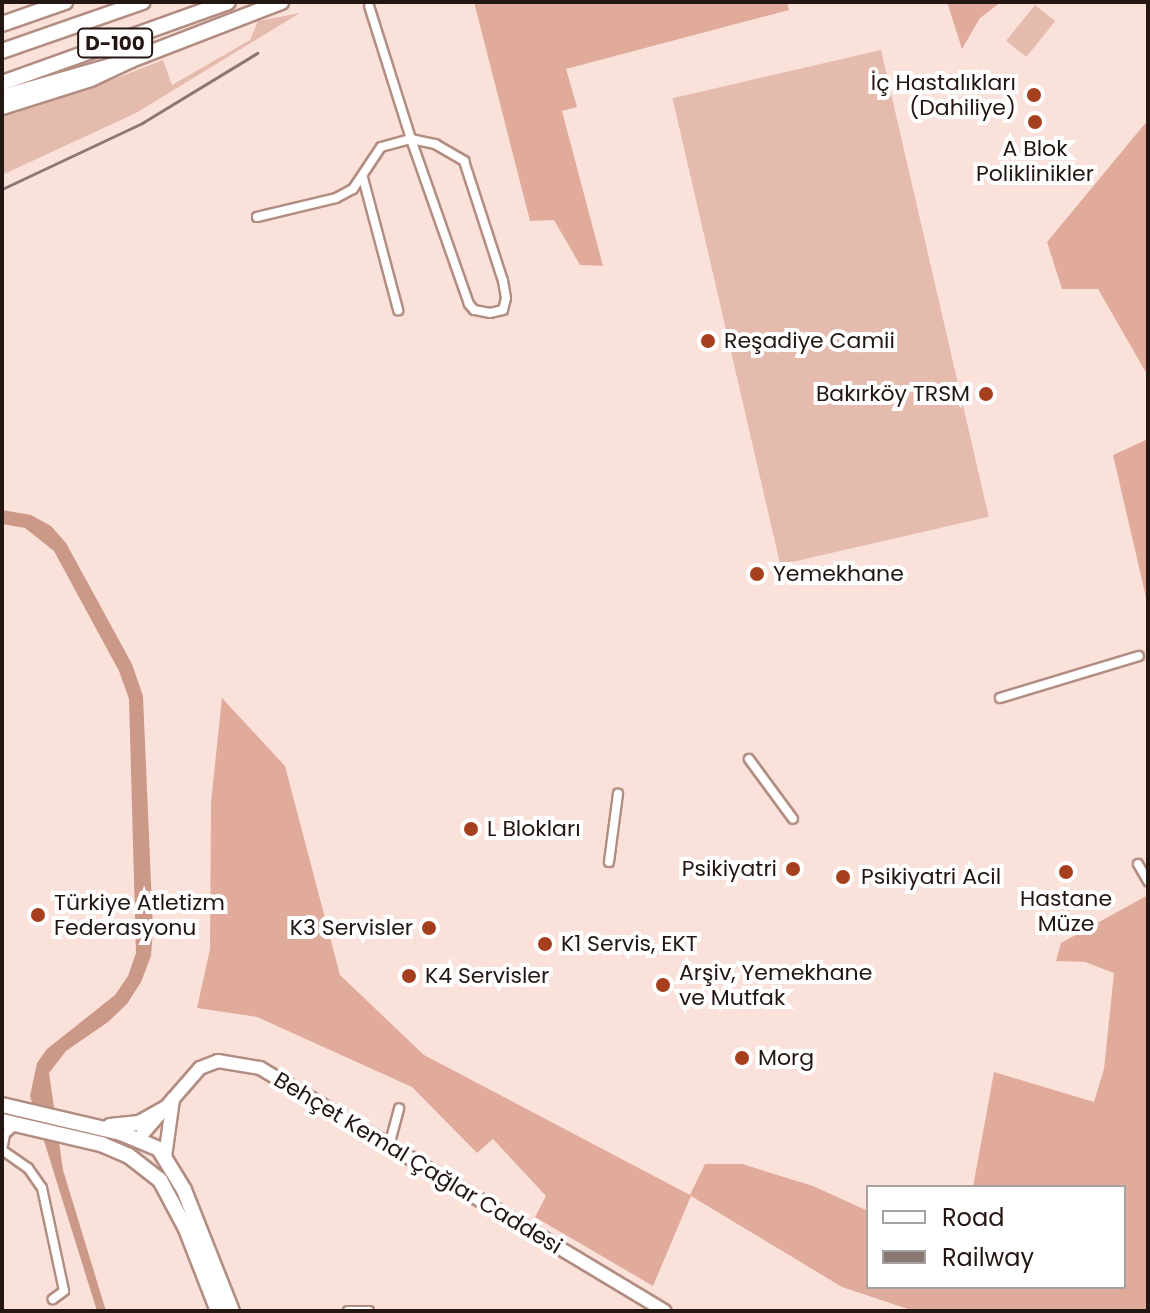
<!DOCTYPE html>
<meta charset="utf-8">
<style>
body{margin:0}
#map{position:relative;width:1150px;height:1313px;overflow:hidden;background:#fae2db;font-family:Poppins,sans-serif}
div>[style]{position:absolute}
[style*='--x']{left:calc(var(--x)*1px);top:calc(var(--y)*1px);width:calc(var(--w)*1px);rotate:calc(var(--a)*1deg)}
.green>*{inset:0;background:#e5bbae;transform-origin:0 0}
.forest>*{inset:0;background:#e0ab9b}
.water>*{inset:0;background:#cc9989}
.roads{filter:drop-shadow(2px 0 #b28d82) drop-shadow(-2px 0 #b28d82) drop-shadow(0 2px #b28d82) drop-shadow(0 -2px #b28d82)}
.minor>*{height:8px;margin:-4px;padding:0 4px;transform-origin:4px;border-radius:4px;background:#fff}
.secondary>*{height:12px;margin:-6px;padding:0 6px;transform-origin:6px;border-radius:6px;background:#fff}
.primary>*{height:14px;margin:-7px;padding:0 7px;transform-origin:7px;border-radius:7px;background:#fff}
.trunk>*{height:14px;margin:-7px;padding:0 7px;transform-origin:7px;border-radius:7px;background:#fff}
.rail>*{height:3px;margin:-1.5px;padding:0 1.5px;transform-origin:1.5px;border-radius:1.5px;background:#8b7873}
.dots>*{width:22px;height:22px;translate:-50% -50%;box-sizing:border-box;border:4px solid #fff;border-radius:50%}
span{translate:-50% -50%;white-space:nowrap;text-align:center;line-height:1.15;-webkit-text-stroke:8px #fff;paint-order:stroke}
.shield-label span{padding:2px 6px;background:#fff;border:2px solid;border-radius:6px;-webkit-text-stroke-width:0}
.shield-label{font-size:20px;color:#241612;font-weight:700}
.poi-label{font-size:22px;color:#241612}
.right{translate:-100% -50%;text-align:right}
.left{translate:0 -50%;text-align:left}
.street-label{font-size:22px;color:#241612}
.frame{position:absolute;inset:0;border:4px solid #241612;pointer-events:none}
.legend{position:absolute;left:866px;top:1185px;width:260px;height:104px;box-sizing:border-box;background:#fff;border:2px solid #a7a2a0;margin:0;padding:10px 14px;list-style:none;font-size:24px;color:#241612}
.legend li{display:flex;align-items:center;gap:16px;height:40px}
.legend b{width:40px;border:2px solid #a7a2a0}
</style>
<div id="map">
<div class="green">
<i style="left:1035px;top:5px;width:26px;height:46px;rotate:39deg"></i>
<i style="clip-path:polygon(300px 13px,136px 113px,2px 175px,2px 116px,86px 90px,163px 60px,172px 85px,250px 40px,258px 21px)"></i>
<i style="left:881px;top:50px;width:479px;height:214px;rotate:77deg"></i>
</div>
<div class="forest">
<i style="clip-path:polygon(474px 2px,787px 2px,789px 10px,566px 69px,577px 107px,562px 111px,603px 266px,580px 265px,554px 220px,530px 221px)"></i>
<i style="clip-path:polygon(947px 2px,1001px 2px,980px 18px,962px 49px)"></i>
<i style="clip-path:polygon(1148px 120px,1148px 376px,1098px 289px,1062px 289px,1047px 242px)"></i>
<i style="clip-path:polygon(1148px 439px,1148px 606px,1113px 455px)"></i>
<i style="clip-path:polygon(222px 698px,285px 766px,340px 975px,424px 1055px,690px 1195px,705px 1164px,742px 1164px,813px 1186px,868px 1211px,868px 1287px,1124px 1287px,1124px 1187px,973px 1187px,994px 1072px,1094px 1102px,1104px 1069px,1114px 973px,1085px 962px,1056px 961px,1061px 943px,1148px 895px,1148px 1311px,914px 1311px,842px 1287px,691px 1196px,653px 1286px,535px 1217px,546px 1196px,493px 1139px,477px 1153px,412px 1087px,257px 1017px,197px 1008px,210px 949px,211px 802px)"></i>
</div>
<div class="water">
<i style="clip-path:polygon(2px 510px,31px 515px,51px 526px,66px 543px,132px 664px,143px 696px,153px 929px,151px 956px,141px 982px,127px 1004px,108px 1022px,66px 1051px,49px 1073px,63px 1170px,106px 1311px,97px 1311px,30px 1096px,37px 1063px,47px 1049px,115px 995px,128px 976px,136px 953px,129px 699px,119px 671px,54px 551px,25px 528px,2px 524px)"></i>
</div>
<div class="roads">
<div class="minor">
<i style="--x:363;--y:178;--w:137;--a:75.1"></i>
<i style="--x:257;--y:217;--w:81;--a:-13.5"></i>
<i style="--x:336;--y:198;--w:19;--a:-28"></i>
<i style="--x:353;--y:189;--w:50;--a:-56.3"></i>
<i style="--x:381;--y:147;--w:31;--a:-15"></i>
<i style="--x:411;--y:139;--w:25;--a:12"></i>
<i style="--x:435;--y:144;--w:34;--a:30"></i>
<i style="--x:464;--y:161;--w:126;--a:72"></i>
<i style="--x:503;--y:281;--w:17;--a:80"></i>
<i style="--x:506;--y:298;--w:12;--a:104"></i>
<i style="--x:503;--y:310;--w:13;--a:167"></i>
<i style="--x:490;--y:313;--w:16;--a:-169"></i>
<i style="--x:474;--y:310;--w:8;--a:-130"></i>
<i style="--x:469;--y:304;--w:175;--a:-109.4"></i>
<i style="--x:411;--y:139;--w:139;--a:-107.5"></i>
<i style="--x:1000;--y:698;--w:145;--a:-16.8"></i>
<i style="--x:749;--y:759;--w:74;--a:53.7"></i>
<i style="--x:609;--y:862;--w:69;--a:-82.5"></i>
<i style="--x:1138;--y:864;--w:20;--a:60"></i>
<i style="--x:389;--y:1146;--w:39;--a:-75"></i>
<i style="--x:2;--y:1150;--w:32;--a:35"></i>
<i style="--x:28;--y:1168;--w:24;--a:55"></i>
<i style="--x:42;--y:1188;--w:105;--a:77.9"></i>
<i style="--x:64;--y:1291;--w:14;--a:144"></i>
<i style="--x:2;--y:1150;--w:16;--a:-79"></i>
<i style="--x:5;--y:1134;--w:15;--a:-42"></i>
<i style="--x:348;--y:1311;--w:21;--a:0"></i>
</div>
<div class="secondary">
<i style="--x:139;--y:1138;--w:93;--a:-48.9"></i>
<i style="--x:200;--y:1068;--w:19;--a:-21"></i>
<i style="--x:218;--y:1061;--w:43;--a:9.5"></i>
<i style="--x:260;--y:1068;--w:472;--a:31"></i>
<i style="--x:165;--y:1157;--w:59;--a:-82.1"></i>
</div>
<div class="primary">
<i style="--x:2;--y:24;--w:67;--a:-19.2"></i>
<i style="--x:2;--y:107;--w:93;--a:-17.5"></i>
<i style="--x:91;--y:79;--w:44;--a:-25.4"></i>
<i style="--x:131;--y:60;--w:161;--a:-21.1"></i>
<i style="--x:2;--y:1105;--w:122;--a:13.2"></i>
<i style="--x:121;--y:1133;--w:41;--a:22.8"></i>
<i style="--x:159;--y:1149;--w:48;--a:58.6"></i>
<i style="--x:184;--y:1190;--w:130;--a:68.4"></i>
<i style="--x:2;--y:1121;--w:102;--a:13.1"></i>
<i style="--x:101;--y:1144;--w:30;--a:23"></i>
<i style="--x:129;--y:1156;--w:39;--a:38"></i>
<i style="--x:160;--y:1180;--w:55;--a:62"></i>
<i style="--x:186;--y:1229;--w:88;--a:68.7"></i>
<i style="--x:110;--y:1126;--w:29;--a:-6"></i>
<i style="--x:139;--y:1123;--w:31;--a:-29"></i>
</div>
<div class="trunk">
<i style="--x:2;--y:51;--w:149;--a:-19.2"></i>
<i style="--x:2;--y:83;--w:240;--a:-19.7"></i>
<i style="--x:2;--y:97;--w:134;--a:-16"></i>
</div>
</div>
<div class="rail">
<i style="--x:2;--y:189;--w:155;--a:-25.2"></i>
<i style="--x:142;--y:123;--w:135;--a:-31.3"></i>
</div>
<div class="dots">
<i style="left:1034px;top:95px;background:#a63f1d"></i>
<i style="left:1035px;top:122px;background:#a63f1d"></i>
<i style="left:708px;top:341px;background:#a63f1d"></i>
<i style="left:986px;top:394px;background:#a63f1d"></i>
<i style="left:757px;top:574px;background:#a63f1d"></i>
<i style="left:471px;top:829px;background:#a63f1d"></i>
<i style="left:793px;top:869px;background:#a63f1d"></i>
<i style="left:1066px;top:872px;background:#a63f1d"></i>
<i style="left:843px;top:877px;background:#a63f1d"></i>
<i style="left:38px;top:915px;background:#a63f1d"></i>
<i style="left:429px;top:928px;background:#a63f1d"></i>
<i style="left:545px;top:944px;background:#a63f1d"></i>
<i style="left:409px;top:976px;background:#a63f1d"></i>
<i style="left:663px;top:985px;background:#a63f1d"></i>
<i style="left:742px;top:1058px;background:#a63f1d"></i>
</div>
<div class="shield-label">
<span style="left:115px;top:43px">D-100</span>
</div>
<div class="poi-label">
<span class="right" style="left:1016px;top:95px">İç Hastalıkları<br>(Dahiliye)</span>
<span style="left:1035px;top:161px">A Blok<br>Poliklinikler</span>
<span class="left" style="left:724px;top:341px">Reşadiye Camii</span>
<span class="right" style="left:970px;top:394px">Bakırköy TRSM</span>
<span class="left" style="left:773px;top:574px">Yemekhane</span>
<span class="left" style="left:487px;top:829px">L Blokları</span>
<span class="right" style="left:777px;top:869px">Psikiyatri</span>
<span class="left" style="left:861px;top:877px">Psikiyatri Acil</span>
<span style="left:1066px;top:911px">Hastane<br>Müze</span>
<span class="left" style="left:54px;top:915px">Türkiye Atletizm<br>Federasyonu</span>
<span class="right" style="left:413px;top:928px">K3 Servisler</span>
<span class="left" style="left:561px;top:944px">K1 Servis, EKT</span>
<span class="left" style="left:679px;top:985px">Arşiv, Yemekhane<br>ve Mutfak</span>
<span class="left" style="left:425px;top:976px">K4 Servisler</span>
<span class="left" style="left:758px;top:1058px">Morg</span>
</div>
<div class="street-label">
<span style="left:418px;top:1163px;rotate:31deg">Behçet Kemal Çağlar Caddesi</span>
</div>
<div class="frame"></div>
<ul class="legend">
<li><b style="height:10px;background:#fff"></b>Road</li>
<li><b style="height:10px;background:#8b7873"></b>Railway</li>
</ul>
</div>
